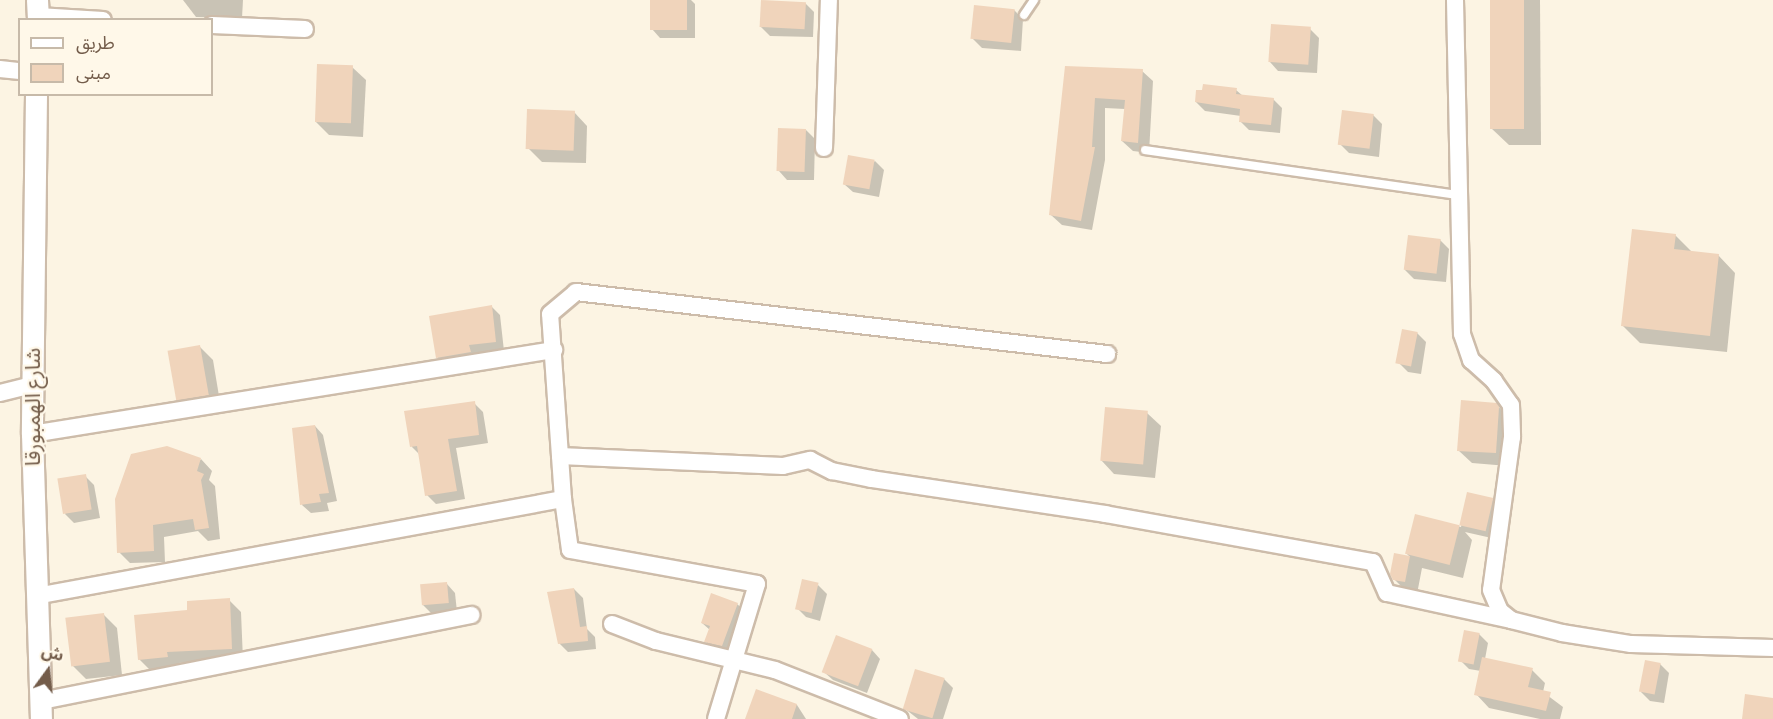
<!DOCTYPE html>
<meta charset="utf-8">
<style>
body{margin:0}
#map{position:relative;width:1773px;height:719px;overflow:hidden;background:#fcf4e3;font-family:Signika,"Noto Sans Arabic",sans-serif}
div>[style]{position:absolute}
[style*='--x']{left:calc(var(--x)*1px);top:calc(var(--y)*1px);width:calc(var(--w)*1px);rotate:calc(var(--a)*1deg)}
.shadow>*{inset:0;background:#0003}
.building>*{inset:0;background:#f0d4bb;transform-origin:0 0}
.roads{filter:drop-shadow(2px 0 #cdbcaa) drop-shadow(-2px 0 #cdbcaa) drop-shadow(0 2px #cdbcaa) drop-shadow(0 -2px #cdbcaa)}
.service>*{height:8px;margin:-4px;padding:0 4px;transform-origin:4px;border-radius:4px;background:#fff}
.minor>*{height:16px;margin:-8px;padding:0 8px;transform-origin:8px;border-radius:8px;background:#fff}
.tertiary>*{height:21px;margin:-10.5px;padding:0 10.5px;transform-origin:10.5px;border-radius:10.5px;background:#fff}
span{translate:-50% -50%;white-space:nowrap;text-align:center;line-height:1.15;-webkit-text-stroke:4.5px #fff8e9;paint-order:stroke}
.street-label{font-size:21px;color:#735c4a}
.legend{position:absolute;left:18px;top:18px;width:195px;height:78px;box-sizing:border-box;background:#fff8e9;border:2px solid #c7baa9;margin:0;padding:8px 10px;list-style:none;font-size:18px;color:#735c4a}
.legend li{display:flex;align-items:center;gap:12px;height:30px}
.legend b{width:30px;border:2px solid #c7baa9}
.north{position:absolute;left:18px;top:641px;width:60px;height:60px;-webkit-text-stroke:4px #fff8e9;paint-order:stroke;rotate:15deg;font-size:16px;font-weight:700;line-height:24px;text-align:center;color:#735c4a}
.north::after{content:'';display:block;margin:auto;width:21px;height:27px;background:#735c4a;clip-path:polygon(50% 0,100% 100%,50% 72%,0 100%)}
</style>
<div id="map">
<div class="shadow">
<i style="clip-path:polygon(183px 0,243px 0,242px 18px,196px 17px)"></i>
<i style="clip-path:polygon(651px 0,691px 0,695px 4px,695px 38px,660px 38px,652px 29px)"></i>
<i style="clip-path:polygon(1491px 0,1540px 0,1541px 145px,1509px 145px,1491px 128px)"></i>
<i style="clip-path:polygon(805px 3px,814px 12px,813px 37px,770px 36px,761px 27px)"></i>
<i style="clip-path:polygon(1014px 10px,1023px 19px,1021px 51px,982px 48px,973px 39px)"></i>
<i style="clip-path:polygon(1310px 29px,1319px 38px,1317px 73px,1278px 71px,1270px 62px)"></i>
<i style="clip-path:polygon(352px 67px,366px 80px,363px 137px,329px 135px,316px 122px)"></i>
<i style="clip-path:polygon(1066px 68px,1142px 71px,1153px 81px,1149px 153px,1133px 151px,1122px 141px,1125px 109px,1105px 108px,1105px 160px,1092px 230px,1062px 225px,1051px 215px)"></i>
<i style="clip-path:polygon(1236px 90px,1243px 96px,1273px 99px,1282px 108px,1280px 133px,1249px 130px,1240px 121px,1241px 116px,1205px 111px,1196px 102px)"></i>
<i style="clip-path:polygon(574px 112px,587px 126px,586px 163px,542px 162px,528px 148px)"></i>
<i style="clip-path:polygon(1373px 115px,1382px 124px,1379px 157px,1349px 153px,1340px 144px)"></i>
<i style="clip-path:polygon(806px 130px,815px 139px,814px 180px,787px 180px,779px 171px)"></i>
<i style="clip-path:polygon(875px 161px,884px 170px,879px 197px,853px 192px,844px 184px)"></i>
<i style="clip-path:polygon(1675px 235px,1692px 252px,1718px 255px,1735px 273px,1727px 352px,1640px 343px,1623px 326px)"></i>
<i style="clip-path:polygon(1440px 240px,1449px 249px,1446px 282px,1414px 279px,1405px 270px)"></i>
<i style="clip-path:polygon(491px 306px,500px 315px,504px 351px,477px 354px,479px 361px,446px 366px,437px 357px)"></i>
<i style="clip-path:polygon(1417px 333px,1426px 342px,1421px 374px,1408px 372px,1399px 363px)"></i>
<i style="clip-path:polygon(199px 346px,213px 360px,221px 408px,191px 413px,177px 399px)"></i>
<i style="clip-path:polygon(474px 403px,483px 412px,488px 443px,456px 448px,465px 499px,436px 504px,427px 495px,420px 455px,412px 447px,406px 412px)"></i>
<i style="clip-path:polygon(1496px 404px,1509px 418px,1508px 466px,1472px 463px,1458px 450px)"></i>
<i style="clip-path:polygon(1147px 413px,1161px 426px,1155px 478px,1114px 474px,1101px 460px)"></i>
<i style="clip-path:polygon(315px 426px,323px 435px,337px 501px,327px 503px,329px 511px,311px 513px,302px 505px)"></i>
<i style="clip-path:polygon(201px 459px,212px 471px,209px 480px,215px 486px,220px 539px,208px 541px,198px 531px,164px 537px,165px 562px,130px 563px,119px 552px)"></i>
<i style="clip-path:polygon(85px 476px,94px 485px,100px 518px,74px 523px,65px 514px)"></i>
<i style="clip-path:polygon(1468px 494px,1492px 499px,1501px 508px,1496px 539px,1465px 532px,1472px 540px,1463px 578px,1422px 568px,1417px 594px,1407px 592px,1394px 579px,1395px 555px,1410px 557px,1407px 554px,1416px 516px,1461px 527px)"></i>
<i style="clip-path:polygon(447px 584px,455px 593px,457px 612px,432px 614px,423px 605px)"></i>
<i style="clip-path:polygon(818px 585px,827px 594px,820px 621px,806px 617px,797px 608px)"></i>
<i style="clip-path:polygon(574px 589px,583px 598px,587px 629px,595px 637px,596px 649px,568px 652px,559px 643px)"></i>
<i style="clip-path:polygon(229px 600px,241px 612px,243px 660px,178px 663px,179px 668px,151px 671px,139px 659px)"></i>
<i style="clip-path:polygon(737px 604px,745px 611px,730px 653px,714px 649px,706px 642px,710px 630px,702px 623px)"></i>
<i style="clip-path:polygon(104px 615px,117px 628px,122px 675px,86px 679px,73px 666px)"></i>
<i style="clip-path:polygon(1479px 634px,1488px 643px,1485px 659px,1532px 670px,1545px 683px,1543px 692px,1563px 707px,1560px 719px,1540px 719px,1489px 708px,1476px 694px,1481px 671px,1469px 669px,1460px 660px)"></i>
<i style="clip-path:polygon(837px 637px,872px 650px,880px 659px,867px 693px,833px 680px,824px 672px)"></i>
<i style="clip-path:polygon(1660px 664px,1669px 673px,1664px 703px,1650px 701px,1641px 692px)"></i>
<i style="clip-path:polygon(944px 679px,953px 688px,943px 719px,918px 719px,904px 708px)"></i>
<i style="clip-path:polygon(757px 691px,797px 705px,806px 719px,747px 719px)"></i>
</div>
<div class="building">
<i style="left:650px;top:0;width:37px;height:30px"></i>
<i style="left:761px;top:0;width:45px;height:27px;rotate:3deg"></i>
<i style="left:1490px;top:0;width:34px;height:129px"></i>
<i style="left:974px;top:5px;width:41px;height:34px;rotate:6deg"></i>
<i style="left:1271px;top:24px;width:40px;height:38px;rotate:4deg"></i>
<i style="left:317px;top:64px;width:36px;height:58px;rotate:2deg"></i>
<i style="clip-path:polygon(1065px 66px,1143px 69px,1138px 143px,1121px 141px,1125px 100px,1095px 98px,1092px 147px,1095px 147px,1081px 221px,1049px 215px)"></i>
<i style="clip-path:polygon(1203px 84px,1237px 88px,1236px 94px,1274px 98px,1271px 125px,1239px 122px,1240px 109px,1195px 102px,1196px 90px,1202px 90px)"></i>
<i style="left:527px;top:109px;width:48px;height:40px;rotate:2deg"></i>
<i style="left:1342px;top:110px;width:32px;height:35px;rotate:7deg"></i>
<i style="left:778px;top:128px;width:28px;height:43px;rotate:2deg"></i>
<i style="left:848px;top:155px;width:27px;height:30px;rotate:10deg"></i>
<i style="clip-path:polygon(1632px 229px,1676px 234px,1674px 249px,1719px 254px,1710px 336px,1621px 326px)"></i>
<i style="left:1408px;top:235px;width:33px;height:35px;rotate:7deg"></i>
<i style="clip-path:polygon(492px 305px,496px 342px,469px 345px,471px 352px,436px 358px,429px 316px)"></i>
<i style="left:1402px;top:329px;width:16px;height:35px;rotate:11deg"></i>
<i style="left:200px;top:345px;width:51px;height:33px;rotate:80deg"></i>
<i style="clip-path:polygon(1461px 400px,1497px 403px,1499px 407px,1496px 453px,1457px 451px)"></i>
<i style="clip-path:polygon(475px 401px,479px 435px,448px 439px,457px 491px,425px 496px,417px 446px,410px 447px,404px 411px)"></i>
<i style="left:1105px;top:407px;width:43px;height:54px;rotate:5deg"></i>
<i style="clip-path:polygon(315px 425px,329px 493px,319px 494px,321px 502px,300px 505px,292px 428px)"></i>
<i style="clip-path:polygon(167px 446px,201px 458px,197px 471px,204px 474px,201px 480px,209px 528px,195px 530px,193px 519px,153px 525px,154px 551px,117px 553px,115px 499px,131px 454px)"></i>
<i style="left:86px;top:474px;width:36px;height:29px;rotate:81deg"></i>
<i style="left:1467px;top:492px;width:27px;height:34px;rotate:13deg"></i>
<i style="left:1415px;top:514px;width:46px;height:41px;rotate:14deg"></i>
<i style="clip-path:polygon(1394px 553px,1410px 556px,1405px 582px,1393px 580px,1390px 574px)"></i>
<i style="left:802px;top:579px;width:17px;height:31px;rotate:13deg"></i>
<i style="left:447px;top:582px;width:21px;height:27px;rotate:85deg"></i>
<i style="clip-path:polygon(574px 588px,580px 627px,587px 626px,588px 641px,558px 644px,547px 592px)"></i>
<i style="clip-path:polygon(711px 593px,738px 603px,722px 646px,704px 642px,710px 626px,701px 623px)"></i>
<i style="clip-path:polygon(230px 598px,232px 649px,167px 652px,168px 657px,138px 660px,134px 615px,187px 610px,187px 601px)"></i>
<i style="left:104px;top:613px;width:49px;height:39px;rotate:83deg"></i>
<i style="left:1464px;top:630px;width:16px;height:32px;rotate:11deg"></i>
<i style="left:836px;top:635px;width:39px;height:40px;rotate:21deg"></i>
<i style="clip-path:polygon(1482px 657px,1533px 668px,1528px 687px,1551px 692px,1546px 711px,1474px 695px)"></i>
<i style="left:1645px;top:660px;width:16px;height:32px;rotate:11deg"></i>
<i style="left:915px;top:669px;width:31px;height:42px;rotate:17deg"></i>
<i style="clip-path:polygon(756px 689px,797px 704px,792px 719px,745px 719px)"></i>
<i style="clip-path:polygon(1745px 694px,1773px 698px,1773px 719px,1742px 719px)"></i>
</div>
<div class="roads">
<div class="service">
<i style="--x:1024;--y:15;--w:18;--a:-56"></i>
<i style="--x:1145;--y:150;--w:317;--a:8.2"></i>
</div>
<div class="minor">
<i style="--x:1455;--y:0;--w:334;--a:88.8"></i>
<i style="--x:1462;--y:334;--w:28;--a:71"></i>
<i style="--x:1471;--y:360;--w:31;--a:42"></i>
<i style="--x:1494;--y:381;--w:29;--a:55"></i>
<i style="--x:1511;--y:405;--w:32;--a:88"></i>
<i style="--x:1512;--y:437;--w:154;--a:97.8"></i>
<i style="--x:1491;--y:590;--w:23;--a:67"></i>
<i style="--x:1500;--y:611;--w:14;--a:39"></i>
<i style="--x:1511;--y:620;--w:53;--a:14.3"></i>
<i style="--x:1562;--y:633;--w:70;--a:9.1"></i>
<i style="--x:1631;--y:644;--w:142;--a:1.6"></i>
<i style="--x:38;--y:16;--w:65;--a:3.5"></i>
<i style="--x:212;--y:25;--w:93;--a:2.5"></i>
<i style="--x:0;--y:69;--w:20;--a:6"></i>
<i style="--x:824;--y:148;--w:148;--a:-88.1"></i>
<i style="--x:0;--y:393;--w:33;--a:-14"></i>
<i style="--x:32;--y:434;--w:529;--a:-9.14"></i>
<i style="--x:560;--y:456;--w:223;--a:2.6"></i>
<i style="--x:783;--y:466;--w:28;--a:-13"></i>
<i style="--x:810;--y:460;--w:25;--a:27"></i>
<i style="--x:832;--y:471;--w:41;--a:11.3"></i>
<i style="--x:872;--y:479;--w:236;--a:8.5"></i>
<i style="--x:1105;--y:514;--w:272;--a:10.2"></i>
<i style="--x:1373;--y:562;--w:34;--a:66"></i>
<i style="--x:1387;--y:593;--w:127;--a:12.3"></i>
<i style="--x:563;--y:499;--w:185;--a:-94"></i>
<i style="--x:550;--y:314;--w:34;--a:-40"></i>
<i style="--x:576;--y:292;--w:535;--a:6.66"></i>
<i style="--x:36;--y:596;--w:536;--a:-10.43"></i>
<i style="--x:563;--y:499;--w:51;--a:82.2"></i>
<i style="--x:570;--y:550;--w:190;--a:10.3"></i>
<i style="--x:757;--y:584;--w:141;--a:106.9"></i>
<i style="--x:612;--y:624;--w:47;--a:21.1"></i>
<i style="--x:656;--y:641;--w:122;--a:13.7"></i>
<i style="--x:775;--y:670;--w:134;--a:21.4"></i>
<i style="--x:41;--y:701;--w:439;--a:-11.3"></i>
</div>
<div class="tertiary">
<i style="--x:37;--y:0;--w:20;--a:87"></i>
<i style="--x:36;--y:94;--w:340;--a:90.7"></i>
<i style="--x:32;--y:434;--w:285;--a:88.2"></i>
</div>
</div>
<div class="street-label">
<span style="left:33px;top:407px;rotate:-90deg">شارع الهمبورقا</span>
</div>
<ul class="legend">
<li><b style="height:8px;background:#fff"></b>طريق</li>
<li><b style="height:16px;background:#f0d4bb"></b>مبنى</li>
</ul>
<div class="north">ش</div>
</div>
